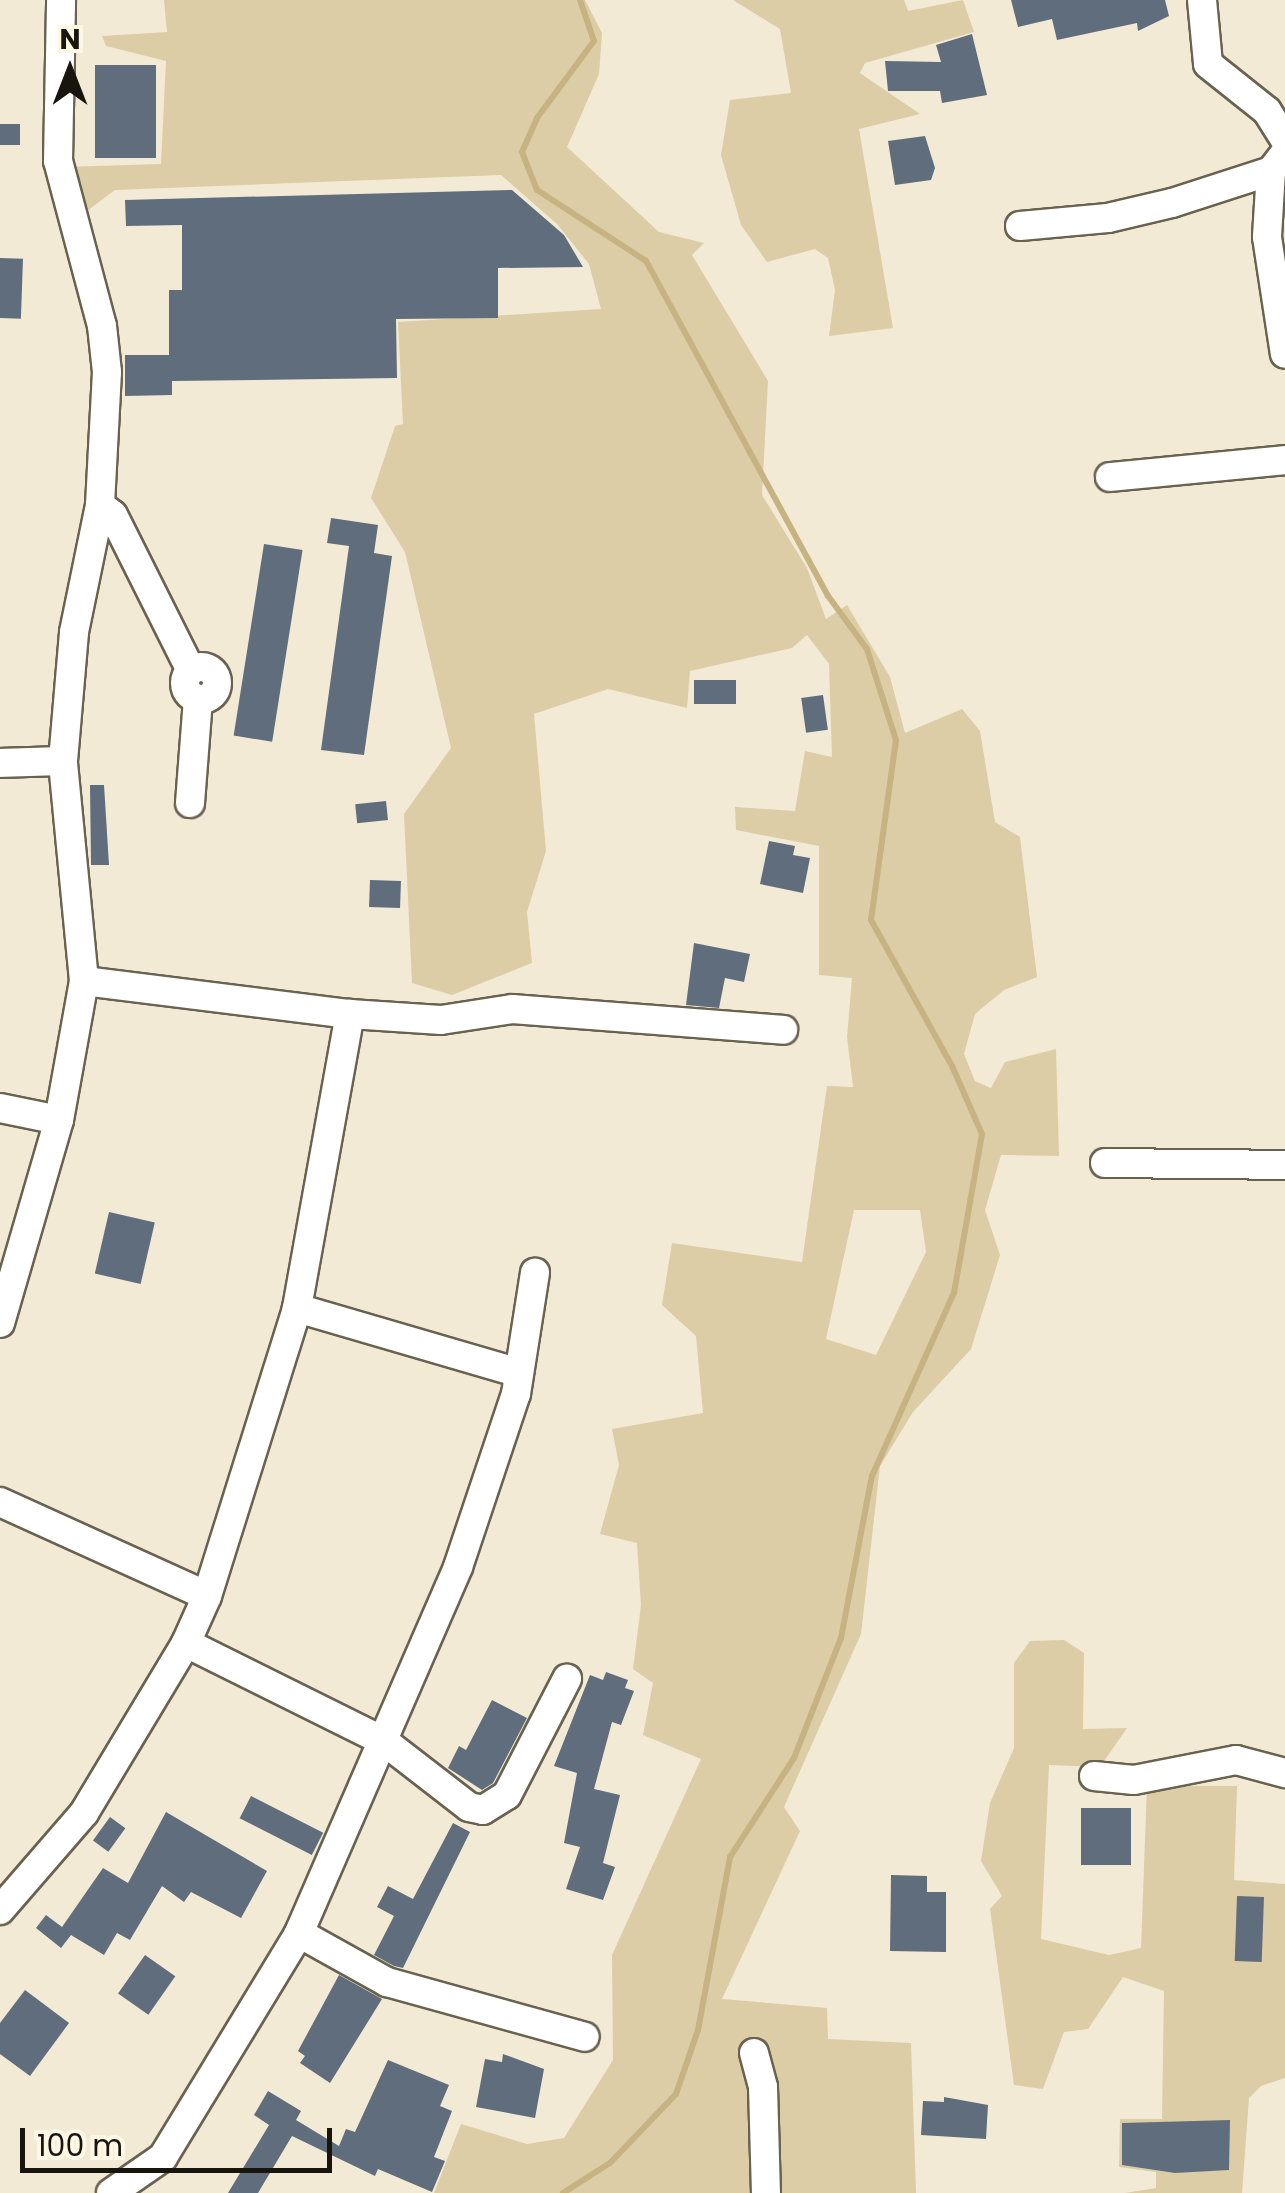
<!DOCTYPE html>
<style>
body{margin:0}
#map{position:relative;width:1285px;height:2193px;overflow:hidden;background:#f2ead5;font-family:Poppins,sans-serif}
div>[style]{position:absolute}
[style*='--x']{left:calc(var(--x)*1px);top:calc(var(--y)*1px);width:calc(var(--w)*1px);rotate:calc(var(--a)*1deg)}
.green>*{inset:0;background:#dccda7}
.stream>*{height:6px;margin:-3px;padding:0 3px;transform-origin:3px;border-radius:3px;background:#c7b382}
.building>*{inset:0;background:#606d7d;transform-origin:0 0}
.roads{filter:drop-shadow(2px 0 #696250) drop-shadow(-2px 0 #696250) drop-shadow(0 2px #696250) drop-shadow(0 -2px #696250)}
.minor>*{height:28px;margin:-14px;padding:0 14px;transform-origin:14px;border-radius:14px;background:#fff}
.minor>.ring{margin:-14px;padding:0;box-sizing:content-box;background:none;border:28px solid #fff;border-radius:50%}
span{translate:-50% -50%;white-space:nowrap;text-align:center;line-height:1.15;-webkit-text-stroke:8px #fef7e6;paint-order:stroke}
.north{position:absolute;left:20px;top:20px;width:100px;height:100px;-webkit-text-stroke:8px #fef7e6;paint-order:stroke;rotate:0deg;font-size:28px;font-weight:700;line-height:40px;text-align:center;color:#18150e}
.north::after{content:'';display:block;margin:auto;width:35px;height:45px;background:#18150e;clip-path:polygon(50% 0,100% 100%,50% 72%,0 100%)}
.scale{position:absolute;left:20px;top:2128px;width:312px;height:45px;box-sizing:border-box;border:5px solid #18150e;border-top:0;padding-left:12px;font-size:30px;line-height:35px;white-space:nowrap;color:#18150e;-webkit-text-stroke:8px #fef7e6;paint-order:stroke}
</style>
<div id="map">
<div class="green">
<i style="clip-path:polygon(evenodd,164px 0,585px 0,602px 33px,599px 74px,567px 147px,659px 232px,704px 243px,692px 255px,768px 381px,762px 495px,807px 568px,826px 619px,847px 605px,890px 677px,905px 733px,962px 709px,980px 731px,995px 822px,1020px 837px,1037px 977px,1004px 990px,975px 1014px,964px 1054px,975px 1081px,991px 1088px,1005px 1062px,1056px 1049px,1059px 1156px,1001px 1155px,985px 1210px,1000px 1255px,971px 1349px,913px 1412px,880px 1466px,861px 1634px,784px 1807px,800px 1831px,722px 1999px,827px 2008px,828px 2039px,911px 2043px,916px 2193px,434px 2193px,461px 2124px,527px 2144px,564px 2138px,613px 2060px,612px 1955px,701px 1759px,643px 1735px,653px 1683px,633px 1669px,641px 1605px,637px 1543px,600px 1534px,619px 1465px,612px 1429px,703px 1413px,696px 1336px,662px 1305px,672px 1243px,802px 1262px,827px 1086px,853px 1087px,847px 1037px,852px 978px,819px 975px,819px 846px,736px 830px,735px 807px,795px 811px,805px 751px,832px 757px,829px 664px,807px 635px,792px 648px,690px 671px,687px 708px,608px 689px,534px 714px,546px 851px,527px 912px,532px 963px,452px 995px,412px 983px,404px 814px,451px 748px,405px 552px,371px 498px,395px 426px,403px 424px,398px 322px,601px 309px,589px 264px,557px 224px,501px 175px,115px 190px,75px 220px,63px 167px,161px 164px,166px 61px,106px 46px,102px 36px,167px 32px,164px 0,854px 1210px,920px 1210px,926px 1252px,876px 1355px,826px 1339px,854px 1210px)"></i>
<i style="clip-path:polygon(733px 0,904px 0,908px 11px,963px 0,974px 32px,865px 63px,860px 73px,920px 114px,859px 129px,893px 328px,829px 336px,835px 290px,828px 258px,815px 249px,767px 262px,741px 225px,721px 155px,730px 100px,791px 93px,780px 29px)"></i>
<i style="clip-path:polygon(1064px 1640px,1084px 1653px,1083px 1729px,1127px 1728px,1100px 1767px,1049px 1765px,1041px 1939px,1109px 1955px,1141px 1948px,1147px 1786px,1237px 1786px,1234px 1880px,1285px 1884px,1285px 2078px,1261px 2086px,1249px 2098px,1242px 2193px,1125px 2193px,1156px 2188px,1156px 2172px,1119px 2167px,1120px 2119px,1162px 2119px,1164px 1991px,1123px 1977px,1088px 2029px,1064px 2032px,1043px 2089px,1014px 2085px,990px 1909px,1002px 1896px,981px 1861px,990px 1803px,1014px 1748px,1014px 1663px,1030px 1641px)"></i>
</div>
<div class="stream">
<i style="--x:563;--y:2193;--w:56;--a:-32.6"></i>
<i style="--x:610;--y:2163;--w:95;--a:-46.3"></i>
<i style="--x:676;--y:2094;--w:68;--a:-71"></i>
<i style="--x:698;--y:2030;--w:176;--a:-79.5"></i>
<i style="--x:730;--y:1857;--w:118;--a:-57.1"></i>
<i style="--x:794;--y:1758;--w:129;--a:-68.6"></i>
<i style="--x:841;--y:1638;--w:165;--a:-79.2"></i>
<i style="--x:872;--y:1476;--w:201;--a:-65.9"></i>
<i style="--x:954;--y:1293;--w:161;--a:-80"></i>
<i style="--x:982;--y:1134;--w:74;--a:-113.8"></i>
<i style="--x:952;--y:1066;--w:167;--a:-119"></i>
<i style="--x:871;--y:920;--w:182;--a:-82.1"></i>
<i style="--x:896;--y:740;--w:96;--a:-107.7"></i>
<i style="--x:867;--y:649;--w:66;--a:-126.3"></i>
<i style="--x:828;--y:596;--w:381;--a:-118.5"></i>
<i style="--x:646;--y:261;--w:130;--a:-146.9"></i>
<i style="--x:537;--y:190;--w:41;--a:-111.5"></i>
<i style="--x:522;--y:152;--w:37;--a:-66"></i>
<i style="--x:537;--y:118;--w:96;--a:-53.5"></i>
<i style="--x:594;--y:41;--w:43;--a:-108.9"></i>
</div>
<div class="building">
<i style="clip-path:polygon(1011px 0,1165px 0,1169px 16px,1138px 31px,1137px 23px,1057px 40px,1052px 19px,1018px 27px)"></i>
<i style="clip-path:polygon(972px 34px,987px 95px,942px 103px,940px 91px,888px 91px,885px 61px,941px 62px,936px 45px)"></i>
<i style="left:95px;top:65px;width:61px;height:93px"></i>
<i style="left:0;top:124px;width:20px;height:21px"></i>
<i style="clip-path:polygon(925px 136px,935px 168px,931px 180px,895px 185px,888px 141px)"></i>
<i style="clip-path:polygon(512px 190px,564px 235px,583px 267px,498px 268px,498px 318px,396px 319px,397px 378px,172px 381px,172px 395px,125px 396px,125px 355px,169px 355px,169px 290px,182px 290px,182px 225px,126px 226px,125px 200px)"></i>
<i style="left:0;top:258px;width:23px;height:60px;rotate:2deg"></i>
<i style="clip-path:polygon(331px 518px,378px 525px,374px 553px,392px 556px,364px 755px,321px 750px,349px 546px,327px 543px)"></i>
<i style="left:264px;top:544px;width:39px;height:194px;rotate:9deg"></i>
<i style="left:694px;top:680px;width:42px;height:24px"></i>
<i style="left:823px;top:695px;width:35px;height:22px;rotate:82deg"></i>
<i style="clip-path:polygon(90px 785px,104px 785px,109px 865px,91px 865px)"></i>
<i style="left:386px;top:801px;width:19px;height:31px;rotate:84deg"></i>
<i style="clip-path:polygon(769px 841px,795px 846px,793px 855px,810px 858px,803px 893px,760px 884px)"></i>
<i style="left:370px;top:880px;width:31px;height:27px;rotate:2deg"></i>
<i style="clip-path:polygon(694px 943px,750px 954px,744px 982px,725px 978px,719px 1008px,686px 1005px)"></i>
<i style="left:109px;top:1212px;width:47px;height:63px;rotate:13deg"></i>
<i style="clip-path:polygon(606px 1672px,628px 1680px,625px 1688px,634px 1691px,621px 1725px,612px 1722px,594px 1789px,620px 1795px,603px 1863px,615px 1867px,603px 1900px,566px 1889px,580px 1847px,564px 1843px,577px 1773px,554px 1766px,590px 1675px,603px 1680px)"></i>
<i style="clip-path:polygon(492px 1700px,527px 1718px,493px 1783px,482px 1790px,448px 1768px,459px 1746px,466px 1750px)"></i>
<i style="left:251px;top:1796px;width:81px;height:25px;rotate:27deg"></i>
<i style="left:1081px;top:1808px;width:50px;height:57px"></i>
<i style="clip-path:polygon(166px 1812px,267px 1871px,241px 1918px,191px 1892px,184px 1902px,162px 1886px,130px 1940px,117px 1933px,104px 1955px,71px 1935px,61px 1948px,36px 1928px,46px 1915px,62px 1927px,103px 1868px,128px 1883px)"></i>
<i style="left:110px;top:1817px;width:19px;height:29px;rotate:36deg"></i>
<i style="clip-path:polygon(453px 1823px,470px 1832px,403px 1968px,394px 1966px,374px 1955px,394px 1916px,377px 1907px,388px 1886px,413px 1899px)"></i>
<i style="clip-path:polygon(891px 1875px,927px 1876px,927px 1892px,946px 1892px,946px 1952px,890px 1951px)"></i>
<i style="left:1237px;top:1896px;width:27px;height:65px;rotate:2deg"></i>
<i style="left:145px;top:1955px;width:37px;height:47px;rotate:35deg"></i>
<i style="clip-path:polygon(339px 1975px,382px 1999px,330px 2083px,300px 2063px,305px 2056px,298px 2051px)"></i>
<i style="clip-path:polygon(25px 1990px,69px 2023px,30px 2076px,0 2054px,0 2023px)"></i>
<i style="clip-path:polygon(503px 2054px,544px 2069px,535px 2118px,476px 2107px,485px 2059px,502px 2062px)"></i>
<i style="clip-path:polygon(388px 2060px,449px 2085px,440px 2106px,452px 2111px,434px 2157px,445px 2161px,432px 2192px,378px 2169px,375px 2176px,292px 2136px,258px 2193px,228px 2193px,269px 2125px,254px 2115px,268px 2091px,301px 2111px,296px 2120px,339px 2146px,346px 2129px,355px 2132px)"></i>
<i style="clip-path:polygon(944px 2097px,988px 2105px,986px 2139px,921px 2135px,923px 2101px,944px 2102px)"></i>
<i style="clip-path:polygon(1230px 2120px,1229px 2170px,1175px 2173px,1122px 2165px,1122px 2123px)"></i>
</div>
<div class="roads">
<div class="minor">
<i style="--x:1202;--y:0;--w:64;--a:84.6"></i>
<i style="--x:1208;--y:64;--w:75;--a:38.5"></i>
<i style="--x:1267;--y:111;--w:34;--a:58"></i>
<i style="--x:1271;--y:171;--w:66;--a:93.5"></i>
<i style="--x:1267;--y:237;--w:118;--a:81.3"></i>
<i style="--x:1020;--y:226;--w:88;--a:-5.2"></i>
<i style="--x:1108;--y:218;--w:66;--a:-13.2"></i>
<i style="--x:1172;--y:203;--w:104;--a:-17.9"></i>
<i style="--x:1271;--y:171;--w:23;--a:-52"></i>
<i style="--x:1110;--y:477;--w:176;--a:-5.5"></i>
<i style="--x:100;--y:505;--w:16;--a:38"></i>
<i style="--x:113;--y:515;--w:174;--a:63.4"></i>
<i class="ring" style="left:185px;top:667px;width:4px;height:4px"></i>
<i style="--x:0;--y:763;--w:63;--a:-1.8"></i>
<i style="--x:190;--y:803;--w:104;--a:-85.6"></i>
<i style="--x:84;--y:981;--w:268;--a:7.1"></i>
<i style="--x:350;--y:1014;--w:91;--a:3.8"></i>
<i style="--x:441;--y:1020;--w:73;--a:-8.7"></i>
<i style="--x:513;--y:1009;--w:271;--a:4.4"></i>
<i style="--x:0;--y:1108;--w:60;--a:11.5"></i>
<i style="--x:1105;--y:1163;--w:180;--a:0.6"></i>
<i style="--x:297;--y:1308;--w:228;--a:16.3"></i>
<i style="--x:0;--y:1323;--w:211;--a:-73.8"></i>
<i style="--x:59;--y:1120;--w:141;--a:-79.8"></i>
<i style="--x:84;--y:981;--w:221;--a:-95.5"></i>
<i style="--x:63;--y:761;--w:129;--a:-85.1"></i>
<i style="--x:74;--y:632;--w:130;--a:-78.4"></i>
<i style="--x:100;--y:505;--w:133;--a:-87"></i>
<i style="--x:107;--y:372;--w:46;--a:-96.2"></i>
<i style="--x:102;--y:326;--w:171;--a:-104.9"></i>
<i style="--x:58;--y:161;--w:161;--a:-88.9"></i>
<i style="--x:0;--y:1502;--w:227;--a:24.4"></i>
<i style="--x:186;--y:1643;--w:222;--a:26.4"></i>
<i style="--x:385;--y:1742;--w:106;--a:37.7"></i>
<i style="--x:469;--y:1807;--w:14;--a:12"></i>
<i style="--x:483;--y:1810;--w:28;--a:-32"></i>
<i style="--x:507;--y:1795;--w:131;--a:-62.7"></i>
<i style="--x:1094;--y:1776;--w:40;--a:5.7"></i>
<i style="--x:1134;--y:1780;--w:104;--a:-11.1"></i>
<i style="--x:1236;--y:1760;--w:51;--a:14.9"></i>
<i style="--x:0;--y:1910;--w:128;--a:-49.1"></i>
<i style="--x:84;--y:1813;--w:198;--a:-59"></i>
<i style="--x:186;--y:1643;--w:51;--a:-65.9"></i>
<i style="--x:207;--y:1596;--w:302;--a:-72.6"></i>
<i style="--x:297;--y:1308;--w:299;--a:-79.8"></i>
<i style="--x:299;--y:1933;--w:101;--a:29.1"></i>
<i style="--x:387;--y:1982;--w:205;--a:15.5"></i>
<i style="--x:754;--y:2053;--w:35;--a:75"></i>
<i style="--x:763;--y:2087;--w:106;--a:88.4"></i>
<i style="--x:111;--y:2193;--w:63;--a:-34.7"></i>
<i style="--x:163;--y:2157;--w:262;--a:-58.7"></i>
<i style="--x:299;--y:1933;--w:399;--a:-66.5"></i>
<i style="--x:458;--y:1567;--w:182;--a:-71.5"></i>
<i style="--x:516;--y:1394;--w:123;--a:-81.1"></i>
</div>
</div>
<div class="north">N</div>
<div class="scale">100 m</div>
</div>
